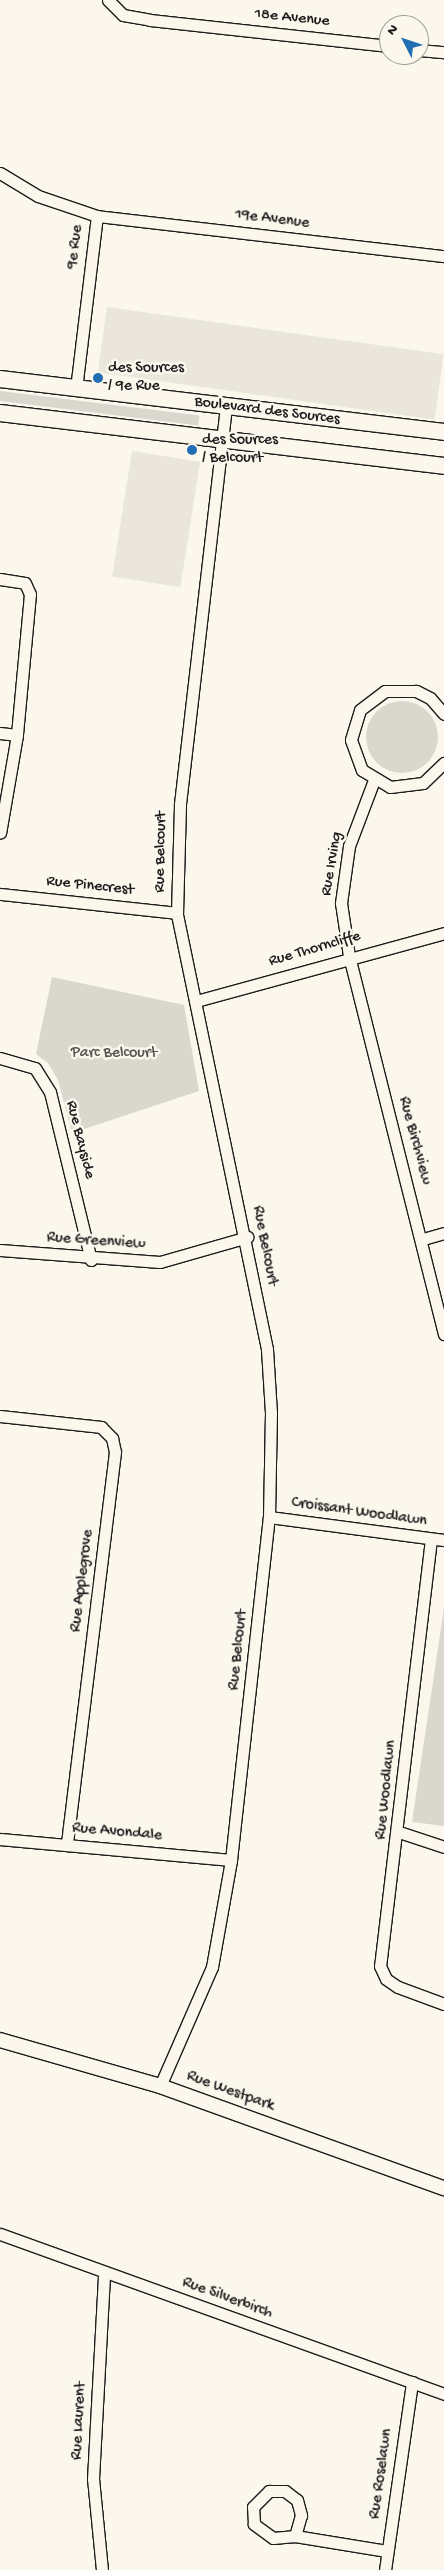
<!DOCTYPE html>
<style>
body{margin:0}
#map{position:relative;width:444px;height:2570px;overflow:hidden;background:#fbf7ec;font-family:"Gochi Hand",sans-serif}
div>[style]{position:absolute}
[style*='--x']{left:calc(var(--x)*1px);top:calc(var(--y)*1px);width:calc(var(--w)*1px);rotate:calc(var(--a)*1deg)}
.built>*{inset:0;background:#eae6dc;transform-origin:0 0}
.green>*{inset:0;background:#dad7ce;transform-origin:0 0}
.round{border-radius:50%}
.roads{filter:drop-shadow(1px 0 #1c1c1c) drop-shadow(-1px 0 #1c1c1c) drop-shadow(0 1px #1c1c1c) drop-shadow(0 -1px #1c1c1c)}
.minor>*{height:11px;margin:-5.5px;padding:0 5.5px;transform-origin:5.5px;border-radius:5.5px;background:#fbf7ec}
.tertiary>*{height:14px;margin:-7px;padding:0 7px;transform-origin:7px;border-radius:7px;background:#fbf7ec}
.secondary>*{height:16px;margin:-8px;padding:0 8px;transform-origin:8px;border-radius:8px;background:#fbf7ec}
.dots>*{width:14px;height:14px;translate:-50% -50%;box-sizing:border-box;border:2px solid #fbf7ec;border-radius:50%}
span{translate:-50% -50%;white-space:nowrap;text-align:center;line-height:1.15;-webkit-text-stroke:5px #fbf7ec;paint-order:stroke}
.street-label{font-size:16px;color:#1c1c1c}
.poi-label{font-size:16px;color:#1c1c1c}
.left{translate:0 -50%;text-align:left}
.park-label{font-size:16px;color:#555451}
.north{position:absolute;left:379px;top:15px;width:50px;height:50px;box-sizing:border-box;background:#fbf7ec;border:1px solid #a29f99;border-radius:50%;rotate:311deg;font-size:14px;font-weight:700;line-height:20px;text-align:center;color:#1c1c1c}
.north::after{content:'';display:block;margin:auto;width:18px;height:22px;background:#1f6fb2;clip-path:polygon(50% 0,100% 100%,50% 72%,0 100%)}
</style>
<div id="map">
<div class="built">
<i style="left:107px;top:307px;width:340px;height:66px;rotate:8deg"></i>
<i style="left:132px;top:451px;width:69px;height:127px;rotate:9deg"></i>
</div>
<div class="green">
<i style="left:0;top:391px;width:201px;height:10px;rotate:7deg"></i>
<i class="round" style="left:366px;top:701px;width:72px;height:72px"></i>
<i style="clip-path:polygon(52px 977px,184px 1005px,199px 1091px,72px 1133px,58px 1080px,48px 1063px,36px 1054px)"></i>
<i style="clip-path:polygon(444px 1608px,444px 1826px,412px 1822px)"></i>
</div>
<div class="roads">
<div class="minor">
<i style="--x:108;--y:0;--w:21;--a:45"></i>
<i style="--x:123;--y:15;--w:27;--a:10"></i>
<i style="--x:150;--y:20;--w:240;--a:6.2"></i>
<i style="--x:419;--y:50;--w:25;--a:5"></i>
<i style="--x:0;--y:173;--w:44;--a:31.2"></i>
<i style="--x:38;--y:196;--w:62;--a:18.7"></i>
<i style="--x:97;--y:216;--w:349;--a:6.6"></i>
<i style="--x:76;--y:389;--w:174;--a:-83.1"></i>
<i style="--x:0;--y:579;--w:25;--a:9"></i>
<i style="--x:25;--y:583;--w:12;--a:66"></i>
<i style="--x:30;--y:594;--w:142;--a:95.3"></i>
<i style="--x:17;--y:735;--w:99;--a:99.8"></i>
<i style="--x:444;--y:714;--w:21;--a:-131"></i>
<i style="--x:430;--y:698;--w:16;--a:-153"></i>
<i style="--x:416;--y:691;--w:31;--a:180"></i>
<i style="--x:385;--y:691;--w:31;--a:143"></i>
<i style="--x:360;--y:710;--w:31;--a:107"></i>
<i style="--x:351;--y:740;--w:32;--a:70"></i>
<i style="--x:362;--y:770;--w:33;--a:31"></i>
<i style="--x:390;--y:787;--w:33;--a:-7"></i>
<i style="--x:423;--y:783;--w:29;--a:-44"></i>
<i style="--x:0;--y:733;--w:17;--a:7"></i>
<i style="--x:374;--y:780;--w:71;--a:110.7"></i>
<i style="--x:349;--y:846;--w:58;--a:98"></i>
<i style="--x:341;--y:903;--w:54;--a:81.4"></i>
<i style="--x:349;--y:956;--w:390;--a:75.9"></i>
<i style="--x:0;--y:894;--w:178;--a:6.1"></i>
<i style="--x:196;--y:1001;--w:257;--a:-15.3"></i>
<i style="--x:0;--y:1058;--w:36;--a:16"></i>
<i style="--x:35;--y:1068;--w:28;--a:58"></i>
<i style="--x:50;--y:1092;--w:173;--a:76.3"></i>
<i style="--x:423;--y:1239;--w:22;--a:-16"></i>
<i style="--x:0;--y:1250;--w:160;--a:4.3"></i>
<i style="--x:160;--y:1262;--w:91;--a:-16"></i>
<i style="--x:0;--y:1416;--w:102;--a:6.2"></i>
<i style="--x:101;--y:1427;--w:16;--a:45"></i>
<i style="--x:112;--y:1438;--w:14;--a:78"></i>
<i style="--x:115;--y:1452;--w:396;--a:97"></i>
<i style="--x:269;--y:1517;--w:177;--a:7.5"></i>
<i style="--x:431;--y:1539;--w:430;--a:96.8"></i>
<i style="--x:380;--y:1966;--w:14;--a:65"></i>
<i style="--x:386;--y:1979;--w:14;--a:34"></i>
<i style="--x:398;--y:1987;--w:49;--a:20.3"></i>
<i style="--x:399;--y:1832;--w:47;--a:18.4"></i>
<i style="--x:0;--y:1839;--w:232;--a:5.2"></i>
<i style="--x:160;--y:2086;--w:130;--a:-66.4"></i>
<i style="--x:212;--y:1967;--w:109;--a:-79.9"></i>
<i style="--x:231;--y:1860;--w:345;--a:-83.7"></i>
<i style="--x:269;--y:1517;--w:104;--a:-88.9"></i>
<i style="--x:271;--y:1413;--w:64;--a:-93.6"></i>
<i style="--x:267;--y:1349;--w:445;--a:-101.7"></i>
<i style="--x:177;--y:913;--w:109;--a:-88.4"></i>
<i style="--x:180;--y:804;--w:400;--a:-83.4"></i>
<i style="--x:0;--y:2234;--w:472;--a:19.8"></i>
<i style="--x:269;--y:2491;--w:16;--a:0"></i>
<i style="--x:285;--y:2491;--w:15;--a:37"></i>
<i style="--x:297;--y:2500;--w:16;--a:75"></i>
<i style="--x:301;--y:2515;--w:22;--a:106"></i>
<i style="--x:295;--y:2536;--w:22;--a:175"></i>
<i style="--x:273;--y:2538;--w:24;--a:-144"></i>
<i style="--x:254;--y:2524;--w:17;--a:-93"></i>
<i style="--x:253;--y:2507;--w:23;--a:-45"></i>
<i style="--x:295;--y:2536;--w:93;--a:9.3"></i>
<i style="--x:102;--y:2570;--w:91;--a:-95.6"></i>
<i style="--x:93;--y:2479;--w:206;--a:-86.9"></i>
<i style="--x:385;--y:2570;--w:190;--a:-81.8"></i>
</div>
<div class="tertiary">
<i style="--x:0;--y:2040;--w:166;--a:16"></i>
<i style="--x:160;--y:2086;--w:302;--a:19.8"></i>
</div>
<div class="secondary">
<i style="--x:0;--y:379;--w:447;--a:6.8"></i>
<i style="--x:0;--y:413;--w:447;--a:6.8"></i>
</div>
</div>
<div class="dots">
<i style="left:98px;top:378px;background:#1f6fb2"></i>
<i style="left:192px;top:450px;background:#1f6fb2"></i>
</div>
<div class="street-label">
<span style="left:292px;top:19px;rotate:6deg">18e Avenue</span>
<span style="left:272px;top:220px;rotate:7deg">19e Avenue</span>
<span style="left:76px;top:247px;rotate:-83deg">9e Rue</span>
<span style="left:267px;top:412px;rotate:7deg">Boulevard des Sources</span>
<span style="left:162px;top:852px;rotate:-89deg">Rue Belcourt</span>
<span style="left:333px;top:864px;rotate:-80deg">Rue Irving</span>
<span style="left:90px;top:887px;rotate:6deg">Rue Pinecrest</span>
<span style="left:315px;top:950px;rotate:-16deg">Rue Thorncliffe</span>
<span style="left:79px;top:1140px;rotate:76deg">Rue Bayside</span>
<span style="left:414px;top:1141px;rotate:75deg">Rue Birchview</span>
<span style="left:96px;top:1242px;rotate:4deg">Rue Greenview</span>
<span style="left:264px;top:1246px;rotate:79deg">Rue Belcourt</span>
<span style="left:359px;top:1513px;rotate:8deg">Croissant Woodlawn</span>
<span style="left:83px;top:1581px;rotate:-83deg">Rue Applegrove</span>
<span style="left:239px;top:1650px;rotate:-84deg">Rue Belcourt</span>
<span style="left:387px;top:1790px;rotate:-84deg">Rue Woodlawn</span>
<span style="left:117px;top:1833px;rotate:5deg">Rue Avondale</span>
<span style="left:230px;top:2092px;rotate:20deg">Rue Westpark</span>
<span style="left:227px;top:2299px;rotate:20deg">Rue Silverbirch</span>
<span style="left:80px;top:2421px;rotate:-87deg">Rue Laurent</span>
<span style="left:382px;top:2474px;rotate:-82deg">Rue Roselawn</span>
</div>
<div class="poi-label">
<span class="left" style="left:108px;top:378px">des Sources<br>/ 9e Rue</span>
<span class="left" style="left:202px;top:450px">des Sources<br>/ Belcourt</span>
</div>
<div class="park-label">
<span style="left:114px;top:1054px">Parc Belcourt</span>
</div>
<div class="north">N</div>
</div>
